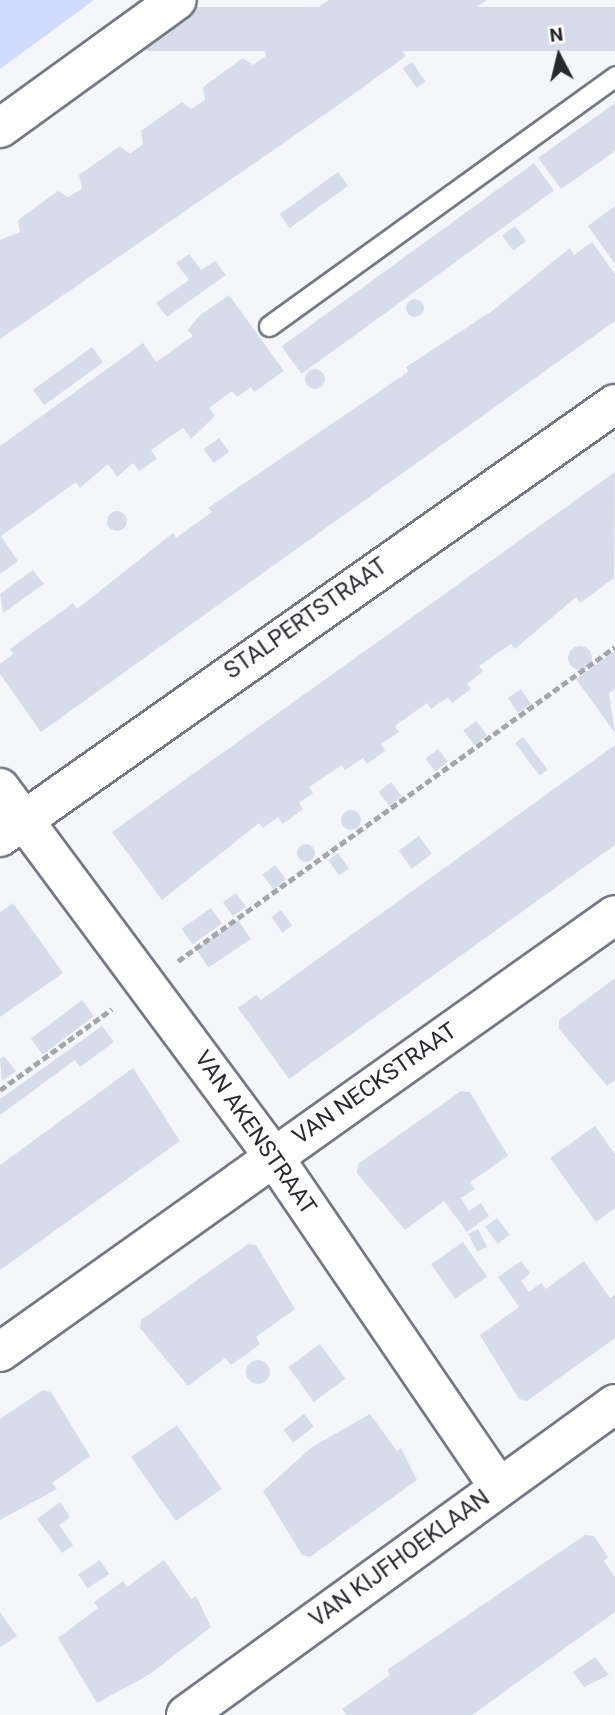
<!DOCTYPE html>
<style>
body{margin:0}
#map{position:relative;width:615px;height:1715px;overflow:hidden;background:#f4f6fc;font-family:Roboto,sans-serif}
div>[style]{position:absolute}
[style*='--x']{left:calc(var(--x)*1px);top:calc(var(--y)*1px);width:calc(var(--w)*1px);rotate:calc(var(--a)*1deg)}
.green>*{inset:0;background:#d1dbfe}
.building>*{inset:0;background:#d7dceb;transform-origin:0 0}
.round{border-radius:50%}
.path>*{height:4.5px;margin-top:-2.25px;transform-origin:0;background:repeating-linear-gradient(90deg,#a5a6ac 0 7px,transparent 0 10.5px)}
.roads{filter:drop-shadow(2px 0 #747885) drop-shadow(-2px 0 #747885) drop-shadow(0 2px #747885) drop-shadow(0 -2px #747885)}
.lane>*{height:19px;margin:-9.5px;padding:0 9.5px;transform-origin:9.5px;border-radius:9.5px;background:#fff}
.street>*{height:38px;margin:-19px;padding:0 19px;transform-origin:19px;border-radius:19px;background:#fff}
span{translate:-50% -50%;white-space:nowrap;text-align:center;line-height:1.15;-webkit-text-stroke:5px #fff;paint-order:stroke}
.street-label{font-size:23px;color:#28292f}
.north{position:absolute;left:524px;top:21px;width:70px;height:70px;-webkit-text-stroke:5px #fff;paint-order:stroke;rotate:353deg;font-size:19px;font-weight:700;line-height:28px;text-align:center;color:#28292f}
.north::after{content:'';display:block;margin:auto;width:24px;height:32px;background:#28292f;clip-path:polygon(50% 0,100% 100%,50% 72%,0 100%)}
</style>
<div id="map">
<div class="green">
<i style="clip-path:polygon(0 0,94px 0,0 69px)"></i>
</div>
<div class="building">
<i style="clip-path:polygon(329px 0,487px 0,432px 39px,427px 32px,402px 51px,406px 56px,337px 106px,0 339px,0 240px,20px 232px,18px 220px,58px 191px,68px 197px,82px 189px,79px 175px,120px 146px,130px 154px,143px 144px,141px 131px,182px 102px,191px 109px,205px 100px,203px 87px,243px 58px,253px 65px,266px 56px,264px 43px)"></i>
<i style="left:615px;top:7px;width:44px;height:469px;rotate:90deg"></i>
<i style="left:412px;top:62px;width:24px;height:11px;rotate:55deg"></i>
<i style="clip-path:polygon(615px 103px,615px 151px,561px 189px,538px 158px)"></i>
<i style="left:534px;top:163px;width:34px;height:312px;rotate:54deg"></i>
<i style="left:338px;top:172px;width:17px;height:72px;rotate:54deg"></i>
<i style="clip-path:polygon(615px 206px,615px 264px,588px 226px)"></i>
<i style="left:515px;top:226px;width:19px;height:16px;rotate:54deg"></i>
<i style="clip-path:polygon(592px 242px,615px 274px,615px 321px,41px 732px,0 674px,0 664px,13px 654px,10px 649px,73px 603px,77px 609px,173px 533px,176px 538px,212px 512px,208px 508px,408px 372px,406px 367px,492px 311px,570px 248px,574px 255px)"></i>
<i style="clip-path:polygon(189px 254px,201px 270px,215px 261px,226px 275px,167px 317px,156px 303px,189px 280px,176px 263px)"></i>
<i style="clip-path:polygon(229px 295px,284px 371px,254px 392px,251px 387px,237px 397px,232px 391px,209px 408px,215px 416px,191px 439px,183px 428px,151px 450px,157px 459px,139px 471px,133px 463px,117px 477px,108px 464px,80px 488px,76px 482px,1px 536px,18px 561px,0 574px,0 446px,143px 343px,156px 362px,193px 336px,188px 330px,199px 316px)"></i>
<i class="round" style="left:406px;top:299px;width:18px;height:18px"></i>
<i style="left:92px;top:347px;width:19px;height:73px;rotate:54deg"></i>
<i class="round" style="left:305px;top:369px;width:20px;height:20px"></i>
<i style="left:219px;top:438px;width:17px;height:19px;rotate:54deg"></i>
<i style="clip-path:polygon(615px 472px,614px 578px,580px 603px,576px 597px,515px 649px,511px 644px,479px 666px,483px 671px,467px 684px,471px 689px,452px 703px,448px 697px,431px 709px,427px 703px,395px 726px,399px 732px,381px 744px,385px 751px,367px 764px,363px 758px,345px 770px,342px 765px,309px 787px,313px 793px,299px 803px,303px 809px,283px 824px,278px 817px,263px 828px,259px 823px,162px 900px,112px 832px)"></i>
<i class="round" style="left:107px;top:511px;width:20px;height:20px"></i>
<i style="clip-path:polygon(33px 570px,44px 584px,3px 613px,0 594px)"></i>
<i class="round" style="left:568px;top:646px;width:24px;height:24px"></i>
<i style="clip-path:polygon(615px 651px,615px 689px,609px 693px,615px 733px,576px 679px)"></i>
<i style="left:521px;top:689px;width:18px;height:16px;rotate:56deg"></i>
<i style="left:476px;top:721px;width:18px;height:16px;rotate:52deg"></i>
<i style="left:523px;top:737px;width:41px;height:10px;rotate:53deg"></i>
<i style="clip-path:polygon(615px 745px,615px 845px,289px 1079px,238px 1008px,256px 995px,261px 1000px)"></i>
<i style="left:438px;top:749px;width:16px;height:16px;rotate:52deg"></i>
<i style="left:391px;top:782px;width:18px;height:16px;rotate:52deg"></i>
<i class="round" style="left:341px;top:810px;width:20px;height:20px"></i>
<i style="left:419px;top:836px;width:22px;height:25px;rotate:54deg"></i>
<i class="round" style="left:297px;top:844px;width:18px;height:18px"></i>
<i style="left:338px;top:853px;width:19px;height:12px;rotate:55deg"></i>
<i style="left:275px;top:865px;width:18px;height:16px;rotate:52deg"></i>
<i style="left:236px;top:893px;width:17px;height:16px;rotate:54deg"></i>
<i style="clip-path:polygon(13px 903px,63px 973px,0 1017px,0 912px)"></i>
<i style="left:211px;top:908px;width:19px;height:36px;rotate:55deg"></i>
<i style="left:281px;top:910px;width:19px;height:12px;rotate:54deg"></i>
<i style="left:238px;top:920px;width:23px;height:51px;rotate:56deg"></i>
<i style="clip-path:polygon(615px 978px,615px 1080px,607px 1086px,559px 1029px,559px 1020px)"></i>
<i style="left:82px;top:1000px;width:20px;height:64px;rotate:53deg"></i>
<i style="clip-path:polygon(102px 1026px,114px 1042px,80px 1067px,75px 1060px,0 1115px,0 1099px)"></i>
<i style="clip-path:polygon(4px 1056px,16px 1071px,2px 1081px,0 1059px)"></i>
<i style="clip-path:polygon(133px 1068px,180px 1141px,0 1270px,0 1165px)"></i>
<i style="clip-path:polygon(461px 1091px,470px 1092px,508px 1156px,470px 1182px,475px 1189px,461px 1198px,469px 1211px,481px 1203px,489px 1216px,467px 1232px,444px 1201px,405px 1230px,357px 1173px,358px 1164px)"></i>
<i style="clip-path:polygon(595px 1126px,615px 1154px,615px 1208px,596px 1222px,550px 1158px)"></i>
<i style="left:497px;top:1218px;width:21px;height:15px;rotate:53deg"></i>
<i style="left:478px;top:1229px;width:20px;height:11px;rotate:63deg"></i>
<i style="left:463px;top:1242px;width:42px;height:39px;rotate:55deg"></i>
<i style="clip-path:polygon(248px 1244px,256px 1245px,295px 1309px,256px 1337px,260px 1344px,247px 1354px,231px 1365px,225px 1358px,188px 1386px,140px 1328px,141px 1320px)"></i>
<i style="clip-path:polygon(521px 1261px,530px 1273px,521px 1281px,529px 1292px,541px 1283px,546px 1289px,584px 1261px,610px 1298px,615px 1295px,615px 1338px,527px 1401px,519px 1399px,480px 1335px,519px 1307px,498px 1277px)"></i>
<i style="left:320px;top:1344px;width:43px;height:39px;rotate:54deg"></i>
<i class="round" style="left:246px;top:1360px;width:24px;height:24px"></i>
<i style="clip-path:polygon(43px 1390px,51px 1392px,90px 1456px,52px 1483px,57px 1489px,0 1520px,0 1419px)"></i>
<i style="left:304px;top:1414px;width:16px;height:26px;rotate:52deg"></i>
<i style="clip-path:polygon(370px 1414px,397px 1451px,401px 1448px,417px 1480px,310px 1557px,302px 1555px,263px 1491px,312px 1447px)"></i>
<i style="left:177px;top:1425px;width:78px;height:56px;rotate:55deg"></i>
<i style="clip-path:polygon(60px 1502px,70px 1517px,59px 1525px,73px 1545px,62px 1553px,37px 1519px)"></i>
<i style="clip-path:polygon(585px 1535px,594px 1536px,608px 1557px,604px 1561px,615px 1577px,615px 1612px,472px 1715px,347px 1715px,342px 1709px,390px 1675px,387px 1670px)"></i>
<i style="left:100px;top:1560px;width:17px;height:26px;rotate:57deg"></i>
<i style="clip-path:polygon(164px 1560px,191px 1599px,196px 1596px,211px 1627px,150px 1674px,97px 1703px,58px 1638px,98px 1608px,94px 1602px,108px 1592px,123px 1581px,127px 1587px)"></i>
<i style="clip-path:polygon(0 1612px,17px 1636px,0 1647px)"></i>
<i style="clip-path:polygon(595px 1657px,609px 1675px,584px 1687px,573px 1672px)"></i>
</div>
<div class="path">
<i style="--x:178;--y:961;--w:538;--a:-35.7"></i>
<i style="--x:0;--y:1090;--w:138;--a:-35.9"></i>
</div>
<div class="roads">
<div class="lane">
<i style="--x:269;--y:326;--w:427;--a:-35.8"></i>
</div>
<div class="street">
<i style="--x:0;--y:128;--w:218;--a:-35.9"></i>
<i style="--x:0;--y:788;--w:458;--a:53.4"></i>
<i style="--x:273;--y:1156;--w:401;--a:55.7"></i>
<i style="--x:0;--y:837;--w:752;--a:-35.15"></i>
<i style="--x:0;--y:1352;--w:754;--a:-35.4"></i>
<i style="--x:186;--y:1715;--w:530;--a:-35.94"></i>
</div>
</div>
<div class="street-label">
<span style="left:306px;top:619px;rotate:-35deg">STALPERTSTRAAT</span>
<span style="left:375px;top:1084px;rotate:-35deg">VAN NECKSTRAAT</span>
<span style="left:255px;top:1133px;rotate:55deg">VAN AKENSTRAAT</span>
<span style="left:400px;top:1559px;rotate:-36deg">VAN KIJFHOEKLAAN</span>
</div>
<div class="north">N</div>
</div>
